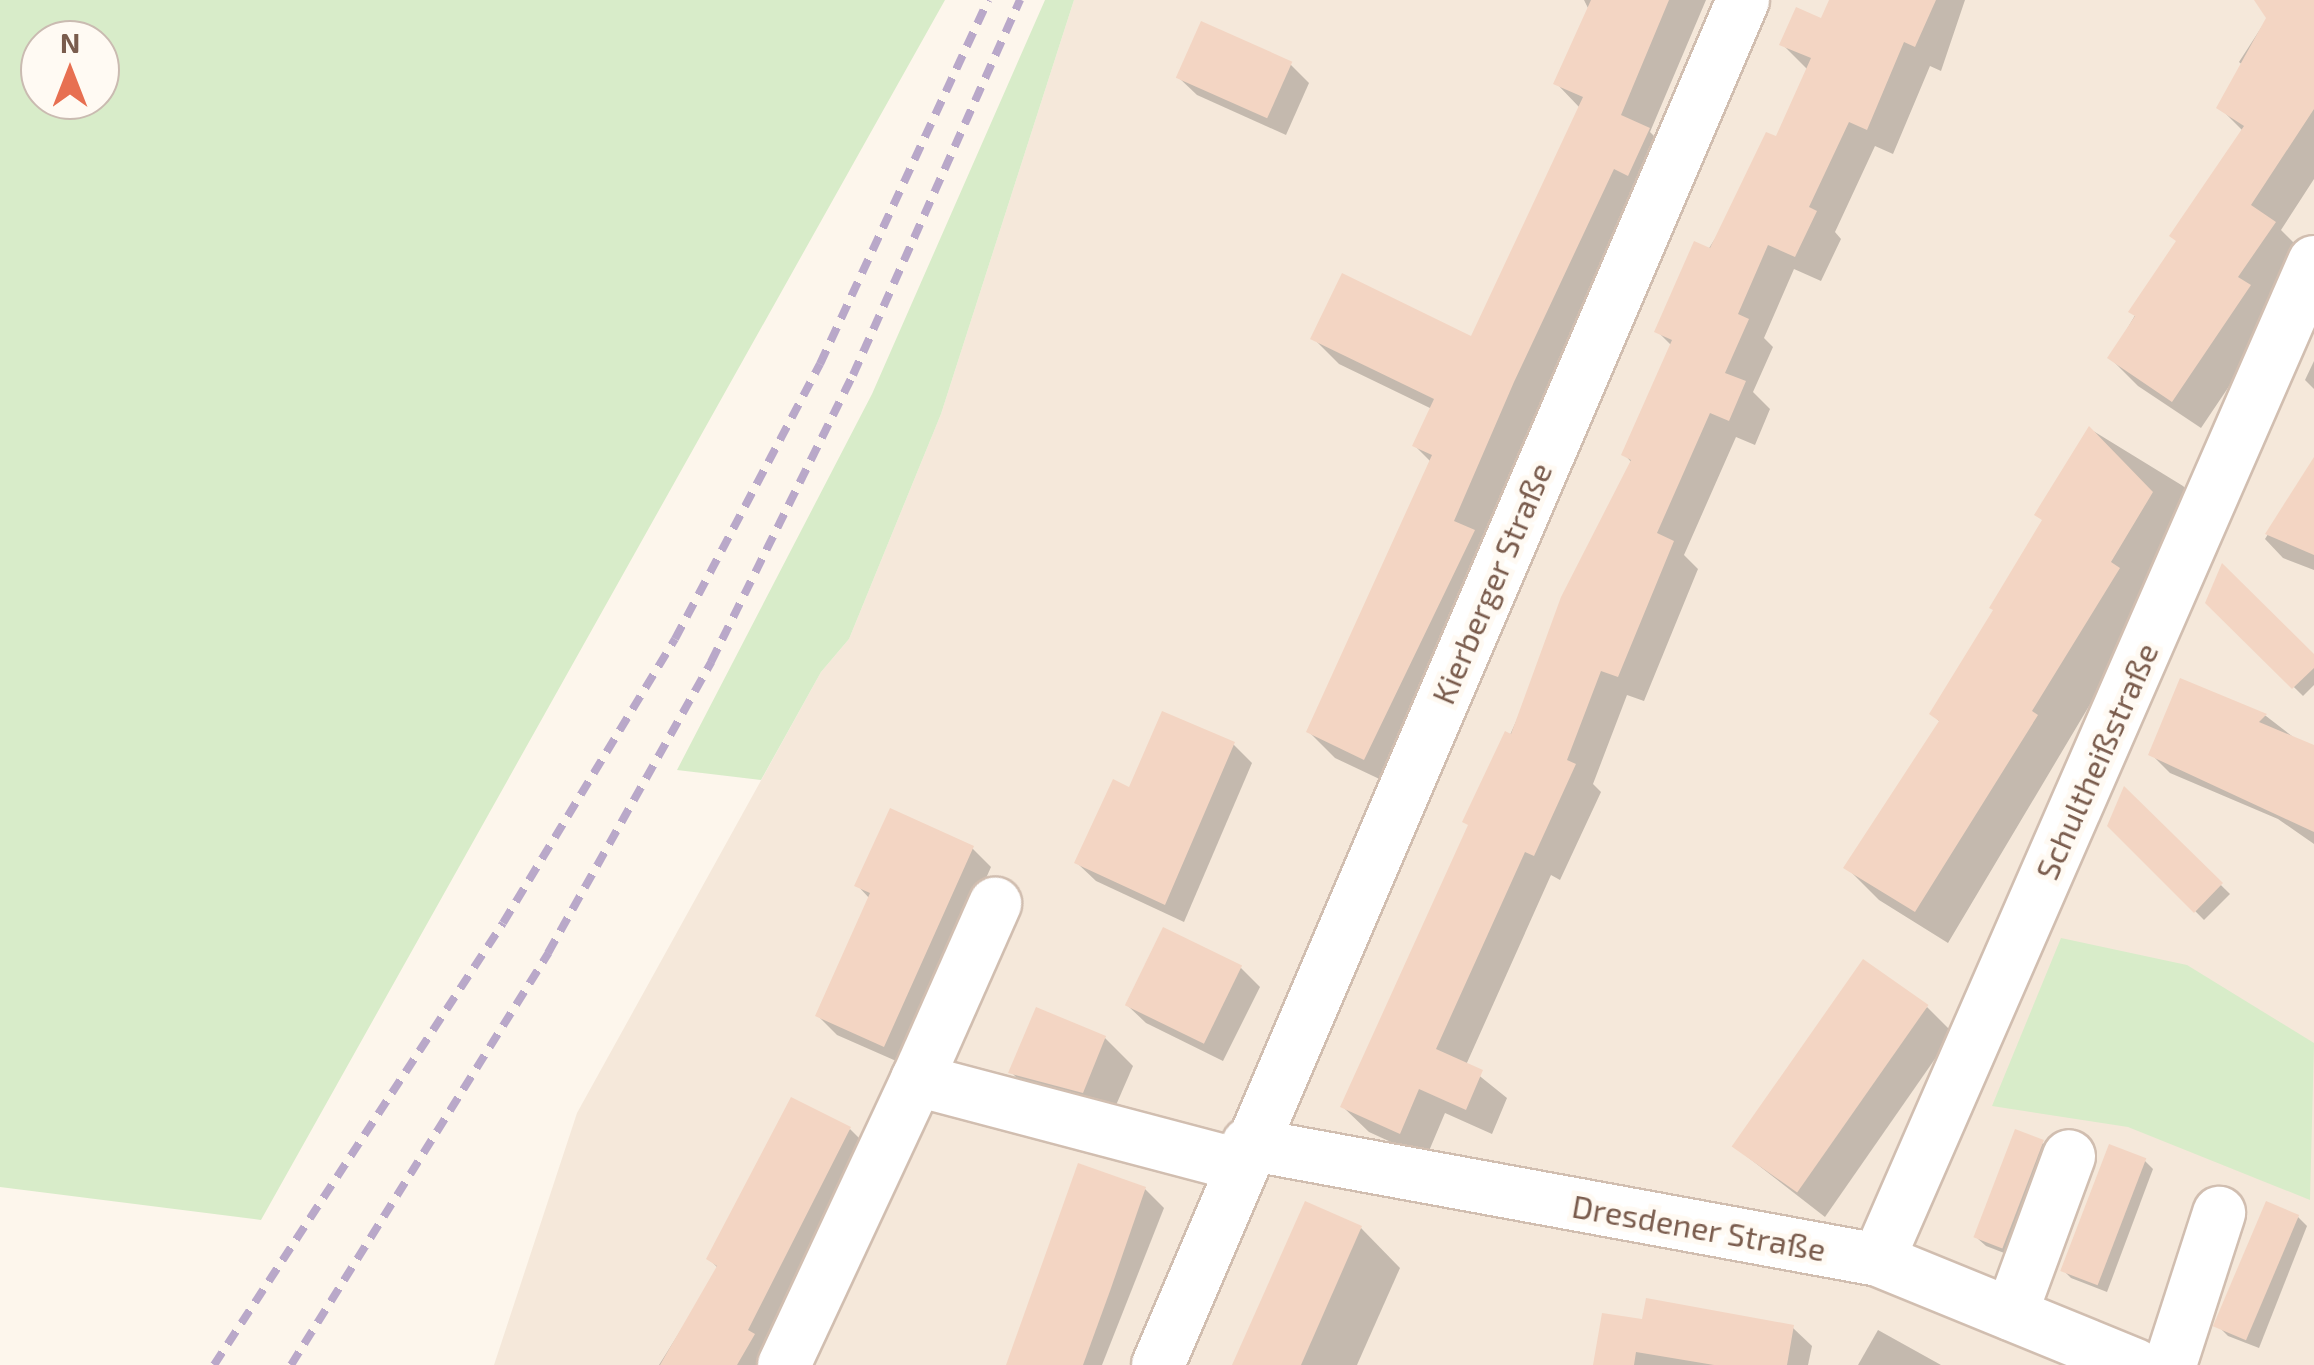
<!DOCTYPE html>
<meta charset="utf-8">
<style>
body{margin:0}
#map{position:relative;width:2314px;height:1365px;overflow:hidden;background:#fdf6ec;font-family:"Exo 2",sans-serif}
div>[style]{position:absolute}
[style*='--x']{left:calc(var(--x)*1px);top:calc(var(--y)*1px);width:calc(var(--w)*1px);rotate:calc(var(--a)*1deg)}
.residential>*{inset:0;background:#f5e8da}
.green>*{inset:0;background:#d8ecc9}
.shadow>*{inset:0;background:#0003}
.building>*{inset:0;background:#f3d5c3;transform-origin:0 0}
.roads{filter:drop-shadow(2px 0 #d1beb0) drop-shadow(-2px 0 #d1beb0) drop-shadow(0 2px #d1beb0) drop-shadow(0 -2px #d1beb0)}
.minor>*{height:52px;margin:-26px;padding:0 26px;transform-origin:26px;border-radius:26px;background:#fff}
.rail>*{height:8px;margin-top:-4px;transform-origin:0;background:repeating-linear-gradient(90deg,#b9a8c9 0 15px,transparent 0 25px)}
span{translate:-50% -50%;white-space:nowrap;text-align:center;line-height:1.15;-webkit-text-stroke:10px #fffaf3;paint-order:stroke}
.street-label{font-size:32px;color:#7a5c4d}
.north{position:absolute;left:20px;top:20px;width:100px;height:100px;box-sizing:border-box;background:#fffaf3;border:2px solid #cabbb1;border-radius:50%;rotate:0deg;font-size:28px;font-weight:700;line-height:40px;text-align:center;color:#7a5c4d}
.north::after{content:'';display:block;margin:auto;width:35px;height:45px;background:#e76f51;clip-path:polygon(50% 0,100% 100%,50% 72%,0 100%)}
</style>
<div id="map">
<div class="residential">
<i style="clip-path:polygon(1074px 0,2314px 0,2314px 1365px,494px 1365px,577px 1113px,821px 672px,849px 639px,941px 414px)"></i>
</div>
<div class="green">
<i style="clip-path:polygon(evenodd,0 0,945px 0,261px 1220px,0 1187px,0 0,40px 40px,100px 40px,100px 100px,40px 100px,40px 40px)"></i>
<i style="clip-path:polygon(1045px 0,1074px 0,941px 414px,849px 639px,821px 672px,761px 780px,677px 770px,872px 394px)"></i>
<i style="clip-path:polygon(2061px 938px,2187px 965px,2314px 1043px,2310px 1200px,2128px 1127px,1992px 1106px)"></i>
</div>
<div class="shadow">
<i style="clip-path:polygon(1584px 0,1706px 0,1650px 132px,1674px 156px,1641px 194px,1482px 541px,1499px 558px,1390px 784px,1335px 758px,1309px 732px,1431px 462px,1415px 446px,1432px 409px,1339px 364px,1313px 338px,1472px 339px,1580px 108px,1556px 83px,1589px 10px)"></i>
<i style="clip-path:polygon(1838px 0,1965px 0,1941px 71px,1930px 66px,1893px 154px,1875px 146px,1835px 232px,1841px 239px,1821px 281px,1794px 269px,1764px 338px,1773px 347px,1753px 392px,1770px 409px,1755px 445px,1736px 437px,1684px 555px,1698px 569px,1644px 701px,1627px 695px,1593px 784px,1601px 792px,1560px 880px,1551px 875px,1466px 1065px,1507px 1098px,1492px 1134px,1445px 1113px,1426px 1158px,1369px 1132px,1343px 1107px,1632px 463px,1624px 454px,1672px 346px,1657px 331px,1777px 140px,1808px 70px,1782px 44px,1822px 21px)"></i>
<i style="clip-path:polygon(2279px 0,2314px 0,2314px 179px,2281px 230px,2303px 252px,2277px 315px,2201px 428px,2138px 386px,2110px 358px,2243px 131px,2220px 108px,2246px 68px,2239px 62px)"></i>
<i style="clip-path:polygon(1290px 64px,1309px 83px,1286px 135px,1197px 95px,1178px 77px)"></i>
<i style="clip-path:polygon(2314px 361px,2314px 389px,2305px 380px)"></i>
<i style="clip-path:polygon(2090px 429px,2183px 486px,2216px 518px,2151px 602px,1948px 943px,1879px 900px,1846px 867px,1941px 723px,1932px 714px,1996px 611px)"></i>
<i style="clip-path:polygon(2311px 466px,2314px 468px,2314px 570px,2283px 558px,2265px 539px)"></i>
<i style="clip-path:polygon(2208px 603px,2314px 658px,2314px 685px,2303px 696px)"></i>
<i style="clip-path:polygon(2181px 682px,2266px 716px,2314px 753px,2314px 844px,2278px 819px,2170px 773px,2151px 754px)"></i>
<i style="clip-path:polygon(1233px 744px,1252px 763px,1184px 922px,1096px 881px,1077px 863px,1130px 790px)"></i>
<i style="clip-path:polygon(2125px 791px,2230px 894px,2204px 920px,2110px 825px)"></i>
<i style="clip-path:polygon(972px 848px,991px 867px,903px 1064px,837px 1035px,818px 1016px,870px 899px,857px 885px)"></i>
<i style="clip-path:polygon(1241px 968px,1260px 987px,1223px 1061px,1146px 1023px,1127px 1005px)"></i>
<i style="clip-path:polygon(1927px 1007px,1953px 1033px,1825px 1217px,1736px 1148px)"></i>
<i style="clip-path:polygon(1105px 1038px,1133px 1066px,1110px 1119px,1039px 1100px,1011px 1072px)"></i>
<i style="clip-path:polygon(850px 1129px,869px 1148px,766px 1365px,659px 1365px,719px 1269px,709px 1259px)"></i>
<i style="clip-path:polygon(2043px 1143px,2052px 1151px,2012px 1256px,1986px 1246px,1977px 1238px)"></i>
<i style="clip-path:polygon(2144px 1160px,2153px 1169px,2107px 1292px,2071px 1278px,2062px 1269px)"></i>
<i style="clip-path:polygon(1145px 1189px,1164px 1208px,1102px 1365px,1009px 1365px)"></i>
<i style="clip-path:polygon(2298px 1217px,2307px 1226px,2259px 1348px,2228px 1336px,2219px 1327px)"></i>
<i style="clip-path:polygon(1361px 1228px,1400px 1268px,1357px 1365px,1239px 1365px)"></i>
<i style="clip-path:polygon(1644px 1322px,1793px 1328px,1812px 1346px,1808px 1365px,1596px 1365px)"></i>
<i style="clip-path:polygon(1878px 1330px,1941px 1365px,1858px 1365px)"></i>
</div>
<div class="building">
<i style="clip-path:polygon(1591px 0,1669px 0,1621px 115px,1650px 128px,1628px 176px,1614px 169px,1514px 382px,1454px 521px,1475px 530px,1364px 760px,1306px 732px,1432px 455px,1412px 446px,1434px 399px,1310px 339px,1342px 273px,1471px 336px,1583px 97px,1553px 84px)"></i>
<i style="clip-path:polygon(1829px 0,1936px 0,1915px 47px,1904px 42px,1867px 130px,1849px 122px,1809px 207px,1817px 211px,1795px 257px,1768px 245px,1738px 314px,1749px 319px,1725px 373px,1746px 381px,1729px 421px,1710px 413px,1657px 533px,1674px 541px,1618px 677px,1601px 671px,1567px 760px,1576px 764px,1534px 856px,1525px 852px,1436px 1049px,1483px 1070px,1466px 1110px,1419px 1089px,1400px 1134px,1340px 1107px,1468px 825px,1462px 822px,1505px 731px,1511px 734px,1561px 597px,1631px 460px,1621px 455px,1672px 340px,1654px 332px,1694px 241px,1710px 248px,1766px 132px,1776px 136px,1811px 58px,1779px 45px,1796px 7px,1821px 18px)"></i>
<i style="clip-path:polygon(2254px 0,2314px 0,2314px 109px,2251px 205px,2276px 222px,2238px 277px,2251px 285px,2172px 402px,2107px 358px,2135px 316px,2128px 312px,2176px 241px,2169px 236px,2244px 126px,2216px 108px,2266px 18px)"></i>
<i style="left:1201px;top:21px;width:100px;height:62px;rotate:24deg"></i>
<i style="clip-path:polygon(2089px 426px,2153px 492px,2111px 562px,2120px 568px,2032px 711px,2038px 715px,1915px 912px,1843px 868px,1939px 721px,1929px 714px,1993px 610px,1989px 608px,2042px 520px,2034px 515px)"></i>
<i style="clip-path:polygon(2314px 457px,2314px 555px,2265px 534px)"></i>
<i style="clip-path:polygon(2222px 563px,2314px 654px,2314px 668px,2292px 689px,2205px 603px)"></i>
<i style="clip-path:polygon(2180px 678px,2267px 714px,2259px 722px,2314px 745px,2314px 832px,2148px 755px)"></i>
<i style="clip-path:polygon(1162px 711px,1235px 742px,1165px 905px,1074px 863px,1113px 779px,1129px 787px)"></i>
<i style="clip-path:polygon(2124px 786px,2223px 883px,2194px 913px,2107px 826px)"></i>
<i style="clip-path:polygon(890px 808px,974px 846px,884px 1047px,815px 1016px,870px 893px,854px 886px)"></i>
<i style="left:1163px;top:927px;width:88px;height:87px;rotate:26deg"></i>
<i style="left:1863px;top:959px;width:80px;height:229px;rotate:35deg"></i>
<i style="clip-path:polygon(1036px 1007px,1106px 1036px,1083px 1093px,1008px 1073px)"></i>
<i style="clip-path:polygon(791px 1097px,851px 1127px,748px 1330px,755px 1334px,737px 1365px,660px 1365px,717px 1266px,706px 1259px)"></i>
<i style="left:2015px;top:1129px;width:31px;height:116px;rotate:21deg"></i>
<i style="left:2109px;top:1144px;width:40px;height:136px;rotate:21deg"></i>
<i style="clip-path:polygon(1078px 1163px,1146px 1187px,1110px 1291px,1083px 1365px,1006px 1365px)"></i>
<i style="clip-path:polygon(1305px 1201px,1362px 1226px,1301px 1365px,1232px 1365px)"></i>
<i style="left:2266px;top:1201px;width:36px;height:136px;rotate:23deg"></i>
<i style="clip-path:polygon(1646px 1298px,1794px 1325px,1787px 1365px,1714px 1365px,1636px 1352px,1634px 1365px,1593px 1365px,1602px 1313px,1642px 1319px)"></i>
</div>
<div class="roads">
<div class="minor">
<i style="--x:917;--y:1080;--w:193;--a:-66.1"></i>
<i style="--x:1248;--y:1144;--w:641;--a:10.43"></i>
<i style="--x:1878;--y:1260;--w:278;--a:22.2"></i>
<i style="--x:1878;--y:1260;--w:1089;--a:-66.4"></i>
<i style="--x:2011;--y:1314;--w:168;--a:-69.8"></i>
<i style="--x:784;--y:1365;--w:315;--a:-65"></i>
<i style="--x:917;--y:1080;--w:333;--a:14.8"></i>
<i style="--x:1158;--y:1365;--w:1485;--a:-66.8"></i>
<i style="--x:2170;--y:1365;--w:160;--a:-72.1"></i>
</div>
</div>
<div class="rail">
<i style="--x:214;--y:1365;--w:528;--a:-56.82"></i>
<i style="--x:503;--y:923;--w:332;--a:-58.8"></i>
<i style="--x:675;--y:639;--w:311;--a:-62.2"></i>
<i style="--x:820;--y:364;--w:401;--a:-65.2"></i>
<i style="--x:291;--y:1365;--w:486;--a:-58"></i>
<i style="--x:548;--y:953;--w:334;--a:-60.7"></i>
<i style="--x:711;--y:662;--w:320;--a:-63.7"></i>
<i style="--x:853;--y:375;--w:411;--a:-66"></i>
</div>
<div class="street-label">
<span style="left:1491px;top:583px;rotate:-67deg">Kierberger Straße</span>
<span style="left:2096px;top:761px;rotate:-66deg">Schultheißstraße</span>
<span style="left:1699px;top:1227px;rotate:10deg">Dresdener Straße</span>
</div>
<div class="north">N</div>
</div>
